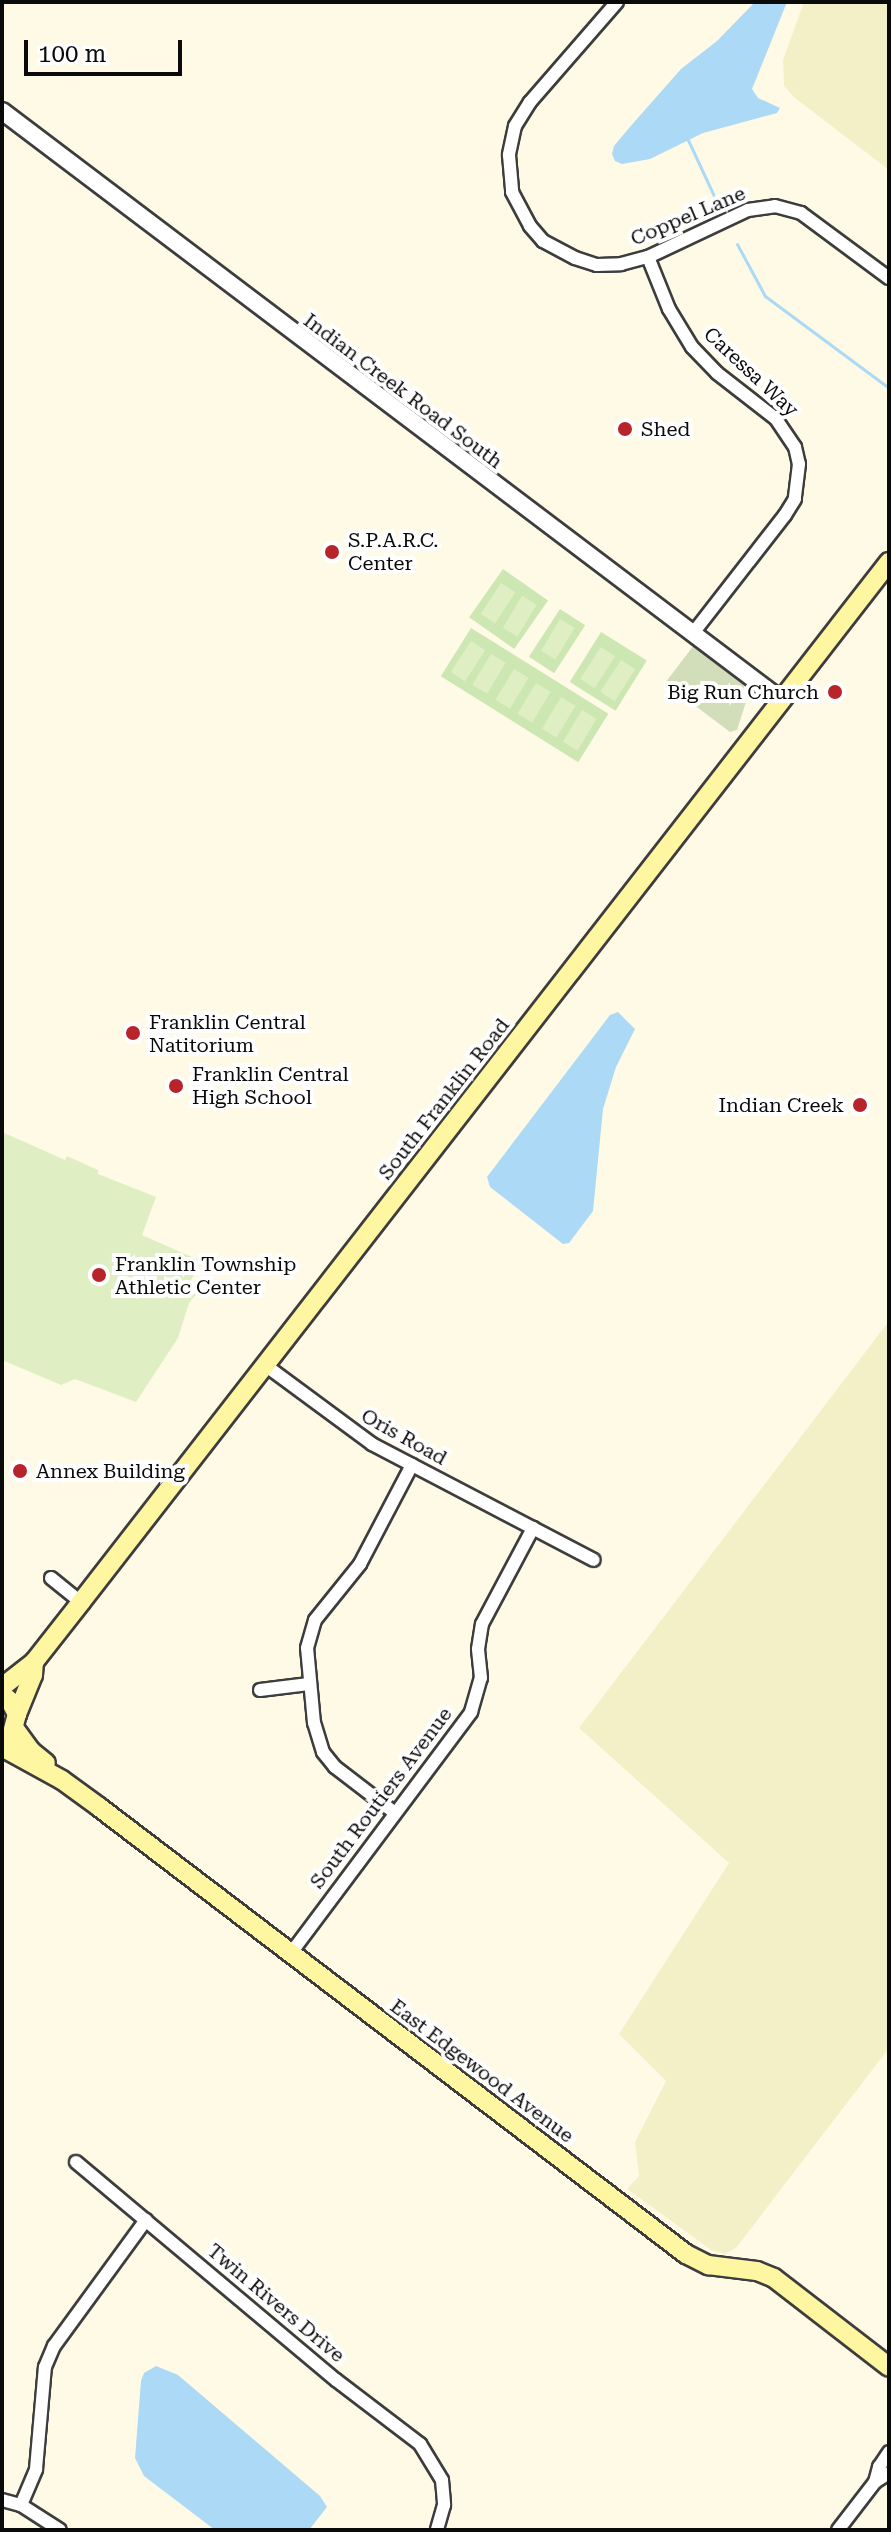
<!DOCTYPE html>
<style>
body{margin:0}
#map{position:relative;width:891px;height:2532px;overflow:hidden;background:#fffae6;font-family:"Roboto Serif",serif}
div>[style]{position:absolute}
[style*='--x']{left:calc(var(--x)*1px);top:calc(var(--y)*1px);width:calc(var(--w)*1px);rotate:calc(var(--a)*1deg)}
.farmland>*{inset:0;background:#f3f0c8}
.green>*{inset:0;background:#cde7b2;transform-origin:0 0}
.cemetery>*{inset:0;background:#d2deba}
.pitch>*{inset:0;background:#dfefc3;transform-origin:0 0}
.water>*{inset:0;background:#acd9f5}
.stream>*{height:3px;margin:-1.5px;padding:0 1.5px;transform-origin:1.5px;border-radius:1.5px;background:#acd9f5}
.roads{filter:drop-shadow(2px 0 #3d3d3d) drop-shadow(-2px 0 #3d3d3d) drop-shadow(0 2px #3d3d3d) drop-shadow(0 -2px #3d3d3d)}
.minor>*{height:12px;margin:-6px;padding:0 6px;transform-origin:6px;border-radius:6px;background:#fff}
.tertiary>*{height:16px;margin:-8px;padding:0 8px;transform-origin:8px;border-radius:8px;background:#fff}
.secondary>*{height:18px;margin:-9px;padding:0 9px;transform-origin:9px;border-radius:9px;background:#fff6a1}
.dots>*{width:22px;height:22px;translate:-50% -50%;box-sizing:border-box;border:4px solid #fff;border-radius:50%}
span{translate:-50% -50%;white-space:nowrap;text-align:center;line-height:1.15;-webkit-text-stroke:8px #fff;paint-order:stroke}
.street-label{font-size:20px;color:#0a0a0a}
.poi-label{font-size:20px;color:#0a0a0a}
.left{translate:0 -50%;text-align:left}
.right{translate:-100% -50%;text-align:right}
.frame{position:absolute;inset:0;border:4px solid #0a0a0a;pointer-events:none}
.scale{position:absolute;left:24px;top:40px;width:158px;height:36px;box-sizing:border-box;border:4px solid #0a0a0a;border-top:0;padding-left:10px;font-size:24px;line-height:28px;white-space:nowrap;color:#0a0a0a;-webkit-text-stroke:6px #fff;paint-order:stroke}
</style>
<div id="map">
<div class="farmland">
<i style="clip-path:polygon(804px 2px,889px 2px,889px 170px,795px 98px,784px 86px,783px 60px)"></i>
<i style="clip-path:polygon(889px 1321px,889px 2048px,736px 2248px,725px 2254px,711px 2250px,627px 2189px,639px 2176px,635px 2142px,666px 2081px,619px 2034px,729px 1863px,579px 1728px)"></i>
</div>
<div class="green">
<i style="left:503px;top:569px;width:55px;height:59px;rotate:35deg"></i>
<i style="left:560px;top:609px;width:30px;height:57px;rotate:33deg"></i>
<i style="left:471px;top:628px;width:162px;height:57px;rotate:32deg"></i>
<i style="left:601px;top:632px;width:54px;height:59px;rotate:32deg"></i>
</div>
<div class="cemetery">
<i style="clip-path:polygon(694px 645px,743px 681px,746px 702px,737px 730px,730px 732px,665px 683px)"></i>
</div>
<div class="pitch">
<i style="left:501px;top:583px;width:17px;height:37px;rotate:33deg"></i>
<i style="left:522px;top:596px;width:17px;height:37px;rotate:31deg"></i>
<i style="left:560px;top:619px;width:17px;height:37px;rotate:31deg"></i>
<i style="left:471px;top:641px;width:17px;height:37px;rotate:33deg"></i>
<i style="left:601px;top:647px;width:17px;height:38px;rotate:33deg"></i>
<i style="left:491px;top:654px;width:17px;height:36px;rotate:31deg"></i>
<i style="left:621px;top:660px;width:17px;height:38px;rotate:33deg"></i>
<i style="left:514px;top:669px;width:17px;height:36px;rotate:31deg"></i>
<i style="left:536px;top:683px;width:17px;height:36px;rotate:31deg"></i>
<i style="left:561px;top:697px;width:17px;height:37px;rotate:31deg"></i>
<i style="left:582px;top:710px;width:17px;height:37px;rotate:31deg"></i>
<i style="clip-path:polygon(2px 1132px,65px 1160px,67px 1156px,98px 1170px,98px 1174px,156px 1197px,142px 1235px,203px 1262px,188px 1284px,198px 1292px,189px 1303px,178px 1338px,136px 1402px,75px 1379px,61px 1385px,2px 1360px)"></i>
</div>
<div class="water">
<i style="clip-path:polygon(755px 2px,787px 2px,752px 89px,758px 98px,780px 108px,777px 113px,703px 133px,650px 159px,622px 164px,615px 161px,612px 154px,614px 146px,629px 128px,681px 69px,717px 41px)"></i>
<i style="clip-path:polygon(618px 1012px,635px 1029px,616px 1067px,603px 1109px,593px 1211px,569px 1243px,563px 1244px,490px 1187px,487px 1177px,610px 1015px)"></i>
<i style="clip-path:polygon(156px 2366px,178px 2375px,320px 2496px,327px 2507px,309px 2530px,215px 2530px,144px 2476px,135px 2458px,141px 2381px,144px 2373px)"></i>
</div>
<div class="stream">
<i style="--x:688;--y:140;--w:62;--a:65.1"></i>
<i style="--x:737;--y:244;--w:59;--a:61.7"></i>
<i style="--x:765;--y:296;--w:154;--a:36.6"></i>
</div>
<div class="roads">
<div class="minor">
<i style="--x:617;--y:2;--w:133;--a:131"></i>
<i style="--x:530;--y:102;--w:28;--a:122"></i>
<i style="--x:515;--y:126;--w:30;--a:102"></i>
<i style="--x:509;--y:155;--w:37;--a:85"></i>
<i style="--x:512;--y:192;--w:38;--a:62"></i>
<i style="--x:530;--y:226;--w:20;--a:49"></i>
<i style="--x:543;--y:241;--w:36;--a:28"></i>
<i style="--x:575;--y:258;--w:23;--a:18"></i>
<i style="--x:597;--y:265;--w:24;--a:-2"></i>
<i style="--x:621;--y:264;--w:28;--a:-15"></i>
<i style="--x:648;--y:257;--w:110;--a:-25.2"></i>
<i style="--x:748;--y:210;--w:27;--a:-8"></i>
<i style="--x:775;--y:206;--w:27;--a:15"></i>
<i style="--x:801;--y:213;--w:109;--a:36.5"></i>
<i style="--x:648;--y:257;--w:56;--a:68"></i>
<i style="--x:669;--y:309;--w:44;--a:58.8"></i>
<i style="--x:692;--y:347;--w:36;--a:46"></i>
<i style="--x:717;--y:373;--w:75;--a:37.9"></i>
<i style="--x:776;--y:419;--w:34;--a:56"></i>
<i style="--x:795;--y:447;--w:17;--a:77"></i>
<i style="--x:799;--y:464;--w:35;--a:97"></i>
<i style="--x:795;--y:499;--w:19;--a:122"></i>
<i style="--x:785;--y:515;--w:150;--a:127.9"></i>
<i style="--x:265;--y:1365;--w:133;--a:36.4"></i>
<i style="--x:372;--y:1444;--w:250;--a:27.6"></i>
<i style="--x:51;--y:1578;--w:38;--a:39"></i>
<i style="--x:260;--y:1690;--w:49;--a:-7"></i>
<i style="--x:395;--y:1813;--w:76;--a:-142.5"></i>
<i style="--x:335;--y:1767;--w:19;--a:-129"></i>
<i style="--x:323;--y:1752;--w:30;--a:-107"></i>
<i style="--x:314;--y:1723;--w:75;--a:-95.3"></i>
<i style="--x:307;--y:1648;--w:29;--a:-74"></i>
<i style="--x:315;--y:1620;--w:72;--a:-51.2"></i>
<i style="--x:360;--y:1564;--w:112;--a:-62.3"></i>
<i style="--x:291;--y:1953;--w:301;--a:-53.2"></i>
<i style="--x:471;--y:1712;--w:35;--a:-74"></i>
<i style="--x:481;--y:1678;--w:29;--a:-96"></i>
<i style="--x:478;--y:1649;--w:25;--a:-81"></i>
<i style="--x:482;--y:1624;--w:109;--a:-62"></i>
<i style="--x:76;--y:2162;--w:339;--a:40"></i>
<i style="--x:336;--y:2380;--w:106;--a:37.3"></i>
<i style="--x:420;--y:2444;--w:42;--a:58.6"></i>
<i style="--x:442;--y:2480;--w:25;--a:85"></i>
<i style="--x:444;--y:2505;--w:26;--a:106"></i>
<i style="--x:875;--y:2482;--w:16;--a:-75"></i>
<i style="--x:879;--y:2467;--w:18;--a:-56"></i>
<i style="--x:2;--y:2500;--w:20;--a:15"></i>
<i style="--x:21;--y:2505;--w:46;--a:32.7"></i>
<i style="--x:21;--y:2505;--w:39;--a:-67"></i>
<i style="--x:36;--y:2469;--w:102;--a:-85"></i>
<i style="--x:45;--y:2367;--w:23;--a:-67"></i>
<i style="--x:54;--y:2346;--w:156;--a:-53.9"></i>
<i style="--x:838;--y:2530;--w:61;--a:-52.4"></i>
<i style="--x:875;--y:2482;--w:17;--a:-33"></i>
</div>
<div class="tertiary">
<i style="--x:2;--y:111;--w:977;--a:37.09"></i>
</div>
<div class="secondary">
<i style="--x:2;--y:1687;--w:41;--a:-38"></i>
<i style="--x:34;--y:1662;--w:76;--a:-51.9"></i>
<i style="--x:81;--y:1602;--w:1317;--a:-52.16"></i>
<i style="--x:2;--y:1694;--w:11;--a:41"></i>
<i style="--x:10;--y:1701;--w:15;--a:62"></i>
<i style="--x:17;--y:1714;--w:23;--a:105"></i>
<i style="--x:17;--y:1714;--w:42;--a:-67.7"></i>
<i style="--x:33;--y:1675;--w:13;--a:-86"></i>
<i style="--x:15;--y:1729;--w:27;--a:54"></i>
<i style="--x:31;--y:1751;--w:19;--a:39"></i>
<i style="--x:2;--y:1747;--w:68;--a:28.8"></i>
<i style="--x:62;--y:1780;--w:46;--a:36.1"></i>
<i style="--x:99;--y:1807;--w:738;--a:37.29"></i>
<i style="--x:686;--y:2254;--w:25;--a:27"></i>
<i style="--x:708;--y:2265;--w:49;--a:7"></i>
<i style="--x:757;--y:2271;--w:18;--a:22"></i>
<i style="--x:774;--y:2278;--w:145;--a:37.7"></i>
</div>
</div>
<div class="dots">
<i style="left:625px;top:429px;background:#b72429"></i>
<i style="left:332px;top:552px;background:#b72429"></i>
<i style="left:835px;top:692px;background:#b72429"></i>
<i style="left:133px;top:1033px;background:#b72429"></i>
<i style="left:176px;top:1086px;background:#b72429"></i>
<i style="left:860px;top:1105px;background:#b72429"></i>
<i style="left:99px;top:1275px;background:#b72429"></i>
<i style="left:20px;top:1471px;background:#b72429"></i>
</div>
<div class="street-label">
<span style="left:688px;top:216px;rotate:-23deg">Coppel Lane</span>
<span style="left:751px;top:372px;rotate:43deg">Caressa Way</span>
<span style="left:403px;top:391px;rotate:37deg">Indian Creek Road South</span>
<span style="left:444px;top:1099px;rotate:-52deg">South Franklin Road</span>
<span style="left:404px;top:1437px;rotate:29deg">Oris Road</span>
<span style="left:381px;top:1798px;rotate:-53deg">South Routiers Avenue</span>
<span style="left:482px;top:2071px;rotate:37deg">East Edgewood Avenue</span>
<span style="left:276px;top:2303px;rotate:40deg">Twin Rivers Drive</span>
</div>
<div class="poi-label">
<span class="left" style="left:641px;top:429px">Shed</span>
<span class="left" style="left:348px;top:552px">S.P.A.R.C.<br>Center</span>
<span class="right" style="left:819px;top:692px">Big Run Church</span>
<span class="left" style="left:149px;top:1034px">Franklin Central<br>Natitorium</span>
<span class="left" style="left:192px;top:1086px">Franklin Central<br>High School</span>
<span class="right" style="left:844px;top:1105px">Indian Creek</span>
<span class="left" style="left:115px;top:1276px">Franklin Township<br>Athletic Center</span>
<span class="left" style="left:36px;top:1471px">Annex Building</span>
</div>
<div class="frame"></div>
<div class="scale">100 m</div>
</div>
